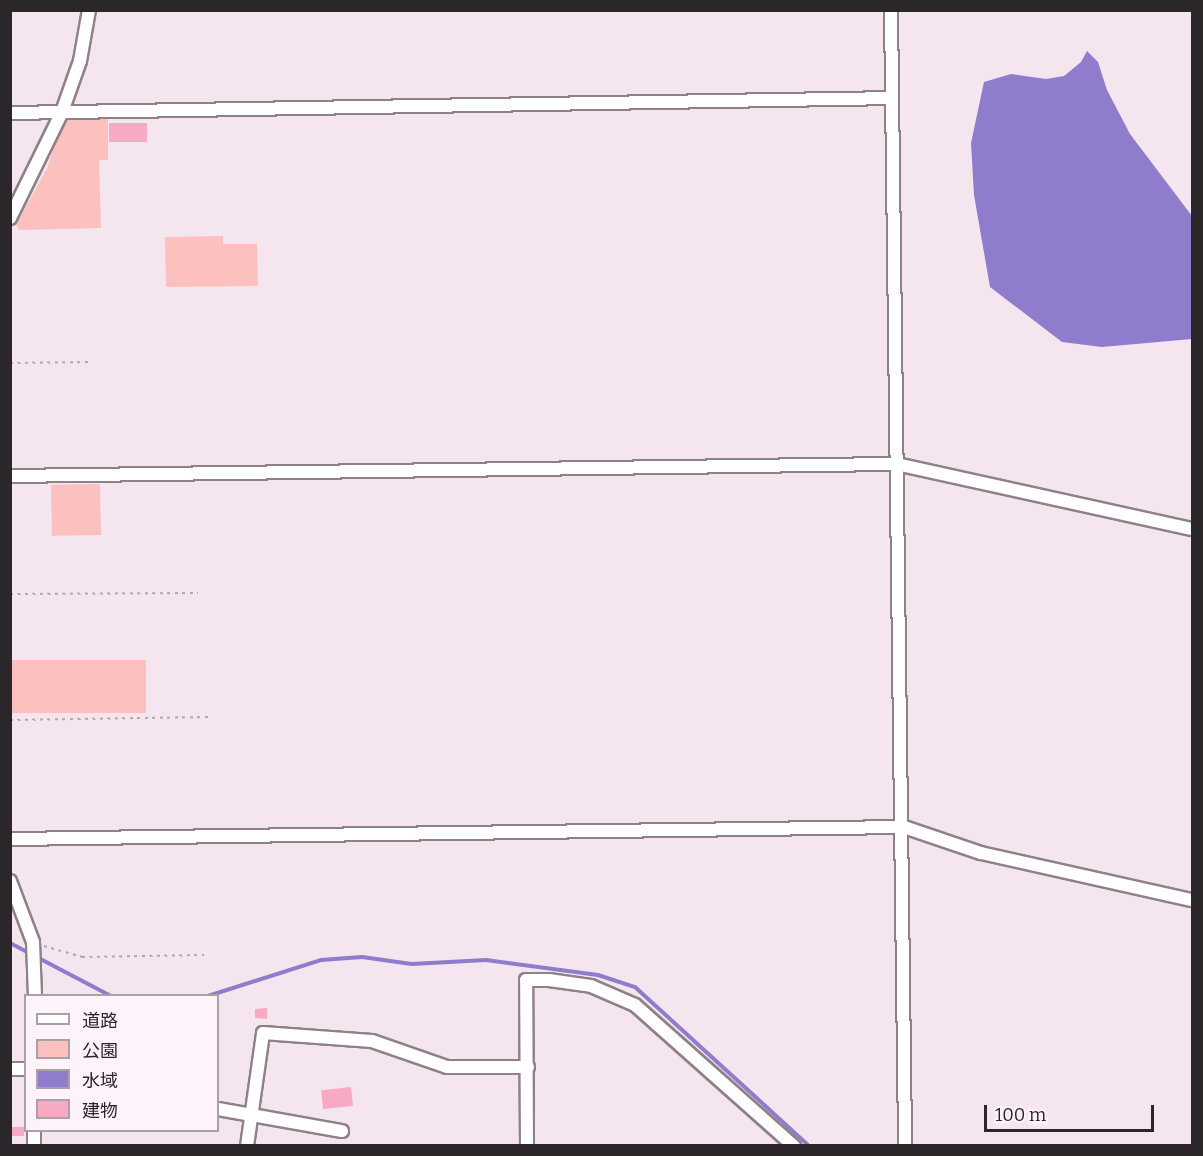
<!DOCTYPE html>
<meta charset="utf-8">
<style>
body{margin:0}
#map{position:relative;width:1203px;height:1156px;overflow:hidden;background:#f4e5ef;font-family:Bitter,"Noto Sans JP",serif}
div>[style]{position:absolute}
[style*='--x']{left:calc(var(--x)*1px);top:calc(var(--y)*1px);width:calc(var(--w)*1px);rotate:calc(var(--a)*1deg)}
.green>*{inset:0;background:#fcc0be;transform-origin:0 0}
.water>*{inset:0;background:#8f7ccc}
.stream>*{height:4px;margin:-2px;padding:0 2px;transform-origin:2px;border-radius:2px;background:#8f7ccc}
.building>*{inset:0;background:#f7aac2;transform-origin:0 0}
.path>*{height:2px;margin-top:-1px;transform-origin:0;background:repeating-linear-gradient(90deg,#b2a7af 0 3px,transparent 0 7.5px)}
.roads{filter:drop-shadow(2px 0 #8e818a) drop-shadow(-2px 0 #8e818a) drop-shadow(0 2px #8e818a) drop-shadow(0 -2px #8e818a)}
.minor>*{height:12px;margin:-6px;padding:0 6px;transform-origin:6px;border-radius:6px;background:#fff}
span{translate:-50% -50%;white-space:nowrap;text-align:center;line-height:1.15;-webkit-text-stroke:5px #fff3fb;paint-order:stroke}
.frame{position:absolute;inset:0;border:12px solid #2b262a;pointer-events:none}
.legend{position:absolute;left:24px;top:994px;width:195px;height:138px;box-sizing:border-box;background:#fff3fb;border:2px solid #aaa1a7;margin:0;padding:8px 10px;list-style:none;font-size:18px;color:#2b262a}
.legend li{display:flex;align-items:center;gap:12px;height:30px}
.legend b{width:30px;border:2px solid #aaa1a7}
.scale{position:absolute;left:984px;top:1105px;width:170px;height:27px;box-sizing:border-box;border:3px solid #2b262a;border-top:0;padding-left:8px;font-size:18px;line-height:21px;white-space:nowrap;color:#2b262a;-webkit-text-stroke:4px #fff3fb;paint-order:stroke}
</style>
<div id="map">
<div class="green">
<i style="clip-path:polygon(108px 117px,108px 160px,99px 160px,101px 228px,19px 230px,16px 225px,47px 168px,64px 119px)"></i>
<i style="clip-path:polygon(223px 236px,223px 244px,257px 244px,258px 286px,166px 287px,165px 237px)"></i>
<i style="left:100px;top:484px;width:51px;height:49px;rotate:89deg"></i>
<i style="left:146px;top:660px;width:53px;height:135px;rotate:90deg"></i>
</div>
<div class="water">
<i style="clip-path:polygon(1087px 51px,1098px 62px,1107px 90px,1130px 134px,1192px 216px,1192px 339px,1102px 347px,1062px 342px,990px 287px,974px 195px,971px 143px,984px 82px,1011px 74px,1046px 79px,1064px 76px,1081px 62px)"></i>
</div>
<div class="stream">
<i style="--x:10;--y:943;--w:114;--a:27.7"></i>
<i style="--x:208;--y:996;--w:119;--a:-17.7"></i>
<i style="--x:321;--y:960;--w:41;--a:-4.2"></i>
<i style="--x:362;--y:957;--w:50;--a:8"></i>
<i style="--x:412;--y:964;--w:74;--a:-3.1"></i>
<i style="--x:486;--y:960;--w:113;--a:7.6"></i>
<i style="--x:598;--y:975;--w:39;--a:18"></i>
<i style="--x:635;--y:987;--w:236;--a:42.4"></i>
</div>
<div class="building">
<i style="left:109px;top:123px;width:38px;height:19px"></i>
<i style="clip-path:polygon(267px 1008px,267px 1019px,255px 1018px,255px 1009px)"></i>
<i style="left:351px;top:1087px;width:19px;height:30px;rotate:84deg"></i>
<i style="left:10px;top:1127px;width:14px;height:9px"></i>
</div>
<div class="path">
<i style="--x:10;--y:363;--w:82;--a:-0.7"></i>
<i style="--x:10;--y:594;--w:188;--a:-0.3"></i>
<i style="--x:10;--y:720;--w:198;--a:-0.9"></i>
<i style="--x:44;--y:946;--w:40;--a:16"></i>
<i style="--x:82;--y:957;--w:122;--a:-0.9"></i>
</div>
<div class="roads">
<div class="minor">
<i style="--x:891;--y:10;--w:1136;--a:89.29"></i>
<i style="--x:10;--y:113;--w:882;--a:-0.97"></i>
<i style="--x:10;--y:218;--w:118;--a:-63.9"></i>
<i style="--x:62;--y:112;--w:54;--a:-70.6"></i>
<i style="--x:80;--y:61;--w:52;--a:-80"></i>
<i style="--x:10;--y:476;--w:886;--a:-0.78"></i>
<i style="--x:896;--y:464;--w:303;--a:12.4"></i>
<i style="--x:10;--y:839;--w:894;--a:-0.77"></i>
<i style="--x:904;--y:827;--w:81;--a:18.7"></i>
<i style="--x:981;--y:853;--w:216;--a:12.6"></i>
<i style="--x:10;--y:881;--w:65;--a:69.3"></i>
<i style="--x:33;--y:942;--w:54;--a:87.9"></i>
<i style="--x:10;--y:1069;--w:16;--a:0"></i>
<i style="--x:218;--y:1109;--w:126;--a:10.1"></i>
<i style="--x:34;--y:1146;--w:16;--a:-90"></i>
<i style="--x:247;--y:1146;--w:114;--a:-81.9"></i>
<i style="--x:263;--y:1033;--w:109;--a:4.2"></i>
<i style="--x:372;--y:1041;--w:79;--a:19.1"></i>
<i style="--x:447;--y:1067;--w:81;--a:0"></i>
<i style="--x:527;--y:1146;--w:166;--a:-90.3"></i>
<i style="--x:526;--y:980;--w:23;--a:0"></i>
<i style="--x:549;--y:980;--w:42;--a:8.1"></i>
<i style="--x:591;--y:986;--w:48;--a:23.4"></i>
<i style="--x:635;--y:1005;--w:213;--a:41.6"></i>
</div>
</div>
<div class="frame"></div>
<ul class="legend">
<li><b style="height:8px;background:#fff"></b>道路</li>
<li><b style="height:16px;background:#fcc0be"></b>公園</li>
<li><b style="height:16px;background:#8f7ccc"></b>水域</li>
<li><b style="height:16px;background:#f7aac2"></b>建物</li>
</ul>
<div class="scale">100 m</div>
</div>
